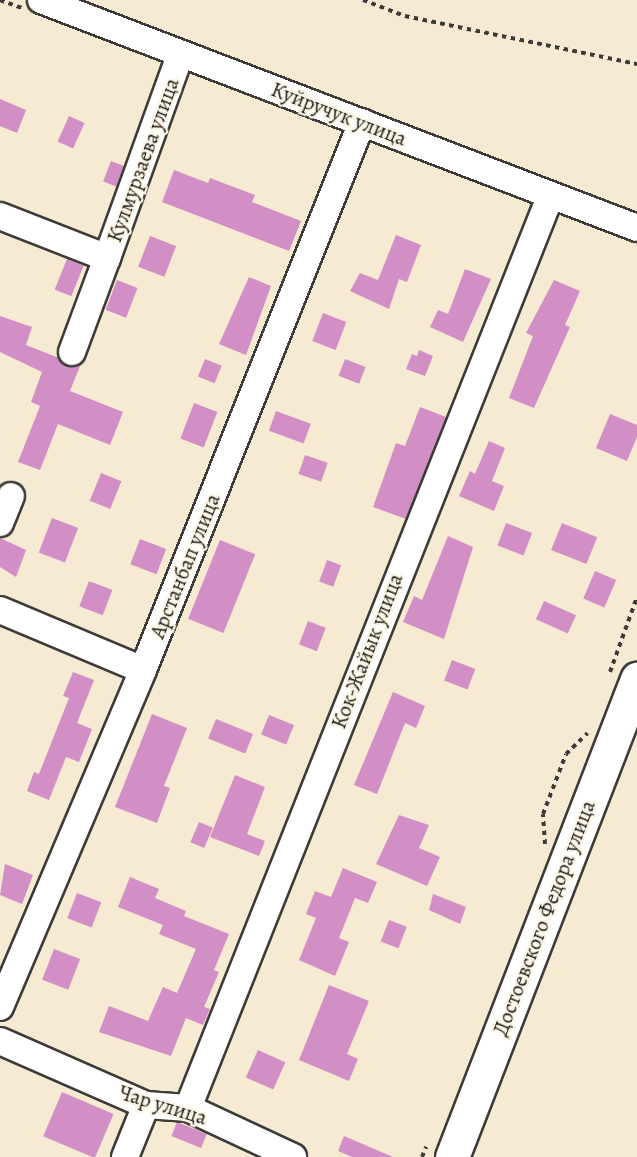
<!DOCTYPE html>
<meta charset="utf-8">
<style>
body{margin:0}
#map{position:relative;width:637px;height:1157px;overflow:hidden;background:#f6ead2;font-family:Alegreya,serif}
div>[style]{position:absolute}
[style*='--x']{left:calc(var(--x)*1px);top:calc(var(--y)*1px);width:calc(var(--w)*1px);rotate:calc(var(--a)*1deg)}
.building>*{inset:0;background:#d28fc5;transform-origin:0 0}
.path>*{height:4px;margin-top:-2px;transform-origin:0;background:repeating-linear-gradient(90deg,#3d3b37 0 4.5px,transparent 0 9px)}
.roads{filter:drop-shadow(2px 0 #3d3b37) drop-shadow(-2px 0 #3d3b37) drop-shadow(0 2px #3d3b37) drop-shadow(0 -2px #3d3b37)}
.minor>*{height:26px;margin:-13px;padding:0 13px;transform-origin:13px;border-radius:13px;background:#fff}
.major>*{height:33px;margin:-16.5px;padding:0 16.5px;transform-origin:16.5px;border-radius:16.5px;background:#fff}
span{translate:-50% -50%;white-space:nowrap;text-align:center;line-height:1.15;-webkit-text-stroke:4.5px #fcf5e5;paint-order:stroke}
.street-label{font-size:21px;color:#1c1c1c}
</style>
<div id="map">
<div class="building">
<i style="clip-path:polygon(0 99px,26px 110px,17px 133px,0 126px)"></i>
<i style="left:69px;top:116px;width:17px;height:28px;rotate:24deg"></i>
<i style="left:111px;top:161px;width:14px;height:22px;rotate:21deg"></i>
<i style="clip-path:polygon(174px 170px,208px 183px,210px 178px,255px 195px,252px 202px,301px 221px,289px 251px,162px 202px)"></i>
<i style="clip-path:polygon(396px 235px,421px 245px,407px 282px,399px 279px,389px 309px,350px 291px,360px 273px,378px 280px)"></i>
<i style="left:150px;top:236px;width:28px;height:33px;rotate:21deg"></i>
<i style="left:67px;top:259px;width:18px;height:33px;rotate:22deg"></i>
<i style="clip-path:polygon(465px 269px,491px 279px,463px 342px,430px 327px,438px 310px,448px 314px)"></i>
<i style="clip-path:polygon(249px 277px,271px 286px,246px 355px,219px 344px)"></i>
<i style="left:117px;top:280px;width:22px;height:32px;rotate:21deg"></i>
<i style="clip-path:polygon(554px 280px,580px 291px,565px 325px,570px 327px,534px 408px,509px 398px,533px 336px,526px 333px)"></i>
<i style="left:323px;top:313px;width:25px;height:30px;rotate:21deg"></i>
<i style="clip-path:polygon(0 316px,32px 327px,26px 345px,59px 358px,66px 366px,80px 366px,70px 391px,123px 412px,110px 445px,58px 424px,40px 470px,18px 462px,40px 406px,31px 402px,42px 372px,0 352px)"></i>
<i style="clip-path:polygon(419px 350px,433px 356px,425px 376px,406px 369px,412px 354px,417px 356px)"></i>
<i style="left:205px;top:359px;width:18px;height:19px;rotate:22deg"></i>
<i style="left:345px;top:359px;width:22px;height:18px;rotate:21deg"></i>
<i style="left:194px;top:403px;width:25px;height:38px;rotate:21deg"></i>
<i style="clip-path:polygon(420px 407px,446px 417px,406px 519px,373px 507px,396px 443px,405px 446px)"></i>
<i style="left:276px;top:411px;width:37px;height:21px;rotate:20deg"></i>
<i style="clip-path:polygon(610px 414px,637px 425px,637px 437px,627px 461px,596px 448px)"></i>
<i style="clip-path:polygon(489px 441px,505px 448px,492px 481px,504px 486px,494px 511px,459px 496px,470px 471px,475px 474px)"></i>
<i style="left:305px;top:455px;width:24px;height:20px;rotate:19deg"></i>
<i style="left:101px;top:473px;width:22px;height:30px;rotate:22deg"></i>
<i style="left:52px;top:518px;width:28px;height:37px;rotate:21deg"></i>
<i style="left:506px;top:523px;width:28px;height:24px;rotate:21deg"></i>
<i style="left:562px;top:523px;width:38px;height:29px;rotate:22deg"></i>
<i style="clip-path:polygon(448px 536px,473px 547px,444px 639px,403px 622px,414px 596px,422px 600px)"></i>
<i style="clip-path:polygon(0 538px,26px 550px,16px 577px,0 567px)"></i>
<i style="left:140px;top:539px;width:28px;height:27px;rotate:21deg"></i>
<i style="left:220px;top:540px;width:38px;height:85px;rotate:22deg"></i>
<i style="left:327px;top:560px;width:15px;height:23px;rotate:20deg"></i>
<i style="left:595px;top:571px;width:23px;height:30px;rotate:23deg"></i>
<i style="left:89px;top:581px;width:25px;height:27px;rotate:21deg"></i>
<i style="left:544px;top:601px;width:35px;height:20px;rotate:24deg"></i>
<i style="left:308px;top:621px;width:19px;height:25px;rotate:21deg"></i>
<i style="left:452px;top:660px;width:25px;height:22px;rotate:21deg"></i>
<i style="clip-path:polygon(73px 672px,94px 680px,77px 723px,92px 729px,79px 762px,66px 757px,49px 800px,27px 791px,34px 772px,39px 774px,69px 698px,63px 696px)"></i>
<i style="clip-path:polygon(393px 692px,425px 706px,416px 728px,405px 723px,377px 794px,354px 785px)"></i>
<i style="clip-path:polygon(152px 714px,187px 728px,164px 786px,170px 788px,157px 823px,115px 807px)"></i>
<i style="left:269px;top:715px;width:27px;height:21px;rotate:22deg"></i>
<i style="left:216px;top:719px;width:40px;height:21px;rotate:22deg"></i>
<i style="clip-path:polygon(235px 775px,265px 787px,247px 834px,265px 841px,259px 856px,210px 837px)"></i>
<i style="clip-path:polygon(399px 815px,429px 825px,419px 848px,440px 857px,427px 886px,376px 864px)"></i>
<i style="left:199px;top:822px;width:15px;height:22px;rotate:23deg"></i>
<i style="clip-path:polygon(5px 864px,33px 875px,22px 904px,0 895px)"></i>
<i style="clip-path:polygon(343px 868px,377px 882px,368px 903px,355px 898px,339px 938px,349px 942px,335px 976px,299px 960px,316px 918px,306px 914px,315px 891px,331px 897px)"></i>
<i style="clip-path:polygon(130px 877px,159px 889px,155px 898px,186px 911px,184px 916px,229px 934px,214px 970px,219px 972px,204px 1007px,210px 1009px,203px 1025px,186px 1018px,171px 1056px,99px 1032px,109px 1006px,148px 1021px,163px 987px,177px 993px,196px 949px,159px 934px,163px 925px,118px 907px)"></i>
<i style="left:77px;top:893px;width:26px;height:27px;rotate:21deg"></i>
<i style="clip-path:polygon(433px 894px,466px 907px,460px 924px,429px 910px)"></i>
<i style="left:389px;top:920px;width:19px;height:23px;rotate:21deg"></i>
<i style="left:54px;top:949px;width:28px;height:33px;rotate:21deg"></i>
<i style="clip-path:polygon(329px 985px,369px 1001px,347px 1054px,358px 1059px,349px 1081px,299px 1060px)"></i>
<i style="left:258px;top:1050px;width:30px;height:30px;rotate:24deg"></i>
<i style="left:62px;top:1092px;width:56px;height:48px;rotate:23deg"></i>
<i style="left:177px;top:1122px;width:32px;height:15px;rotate:22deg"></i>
<i style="clip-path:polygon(344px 1136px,393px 1157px,352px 1157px,338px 1151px)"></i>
</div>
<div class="path">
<i style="--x:0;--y:0;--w:23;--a:20"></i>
<i style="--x:363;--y:0;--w:45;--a:20.9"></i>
<i style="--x:405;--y:16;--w:237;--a:11.7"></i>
<i style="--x:610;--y:672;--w:80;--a:-70.2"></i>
<i style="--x:545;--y:844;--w:30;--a:-94"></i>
<i style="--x:543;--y:814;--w:64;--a:-69"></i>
<i style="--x:566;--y:754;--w:30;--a:-44"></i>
<i style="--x:422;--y:1157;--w:11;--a:-68"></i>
</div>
<div class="roads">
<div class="minor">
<i style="--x:41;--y:0;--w:638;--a:20.93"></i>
<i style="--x:0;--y:216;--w:115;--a:21.4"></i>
<i style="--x:107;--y:258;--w:216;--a:-70.2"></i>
<i style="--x:72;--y:352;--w:100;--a:-69.6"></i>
<i style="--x:0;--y:523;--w:29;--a:-68"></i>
<i style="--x:0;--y:610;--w:155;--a:22.8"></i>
<i style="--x:0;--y:1007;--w:366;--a:-67"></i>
<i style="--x:143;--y:670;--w:590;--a:-68.22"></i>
<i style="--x:0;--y:1041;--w:159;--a:23.7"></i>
<i style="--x:146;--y:1105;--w:42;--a:4.1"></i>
<i style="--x:188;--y:1108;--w:116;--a:25"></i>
<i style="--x:188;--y:1108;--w:980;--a:-68.33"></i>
<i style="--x:125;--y:1157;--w:56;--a:-68"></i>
</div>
<div class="major">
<i style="--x:452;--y:1157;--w:513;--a:-68.84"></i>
</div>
</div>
<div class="street-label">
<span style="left:339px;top:114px;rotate:21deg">Куйручук улица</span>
<span style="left:143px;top:160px;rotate:-70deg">Кулмурзаева улица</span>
<span style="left:185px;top:566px;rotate:-68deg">Арстанбап улица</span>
<span style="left:367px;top:651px;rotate:-69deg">Кок-Жайык улица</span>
<span style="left:544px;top:918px;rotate:-69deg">Достоевского Федора улица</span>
<span style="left:163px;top:1105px;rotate:17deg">Чар улица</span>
</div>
</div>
